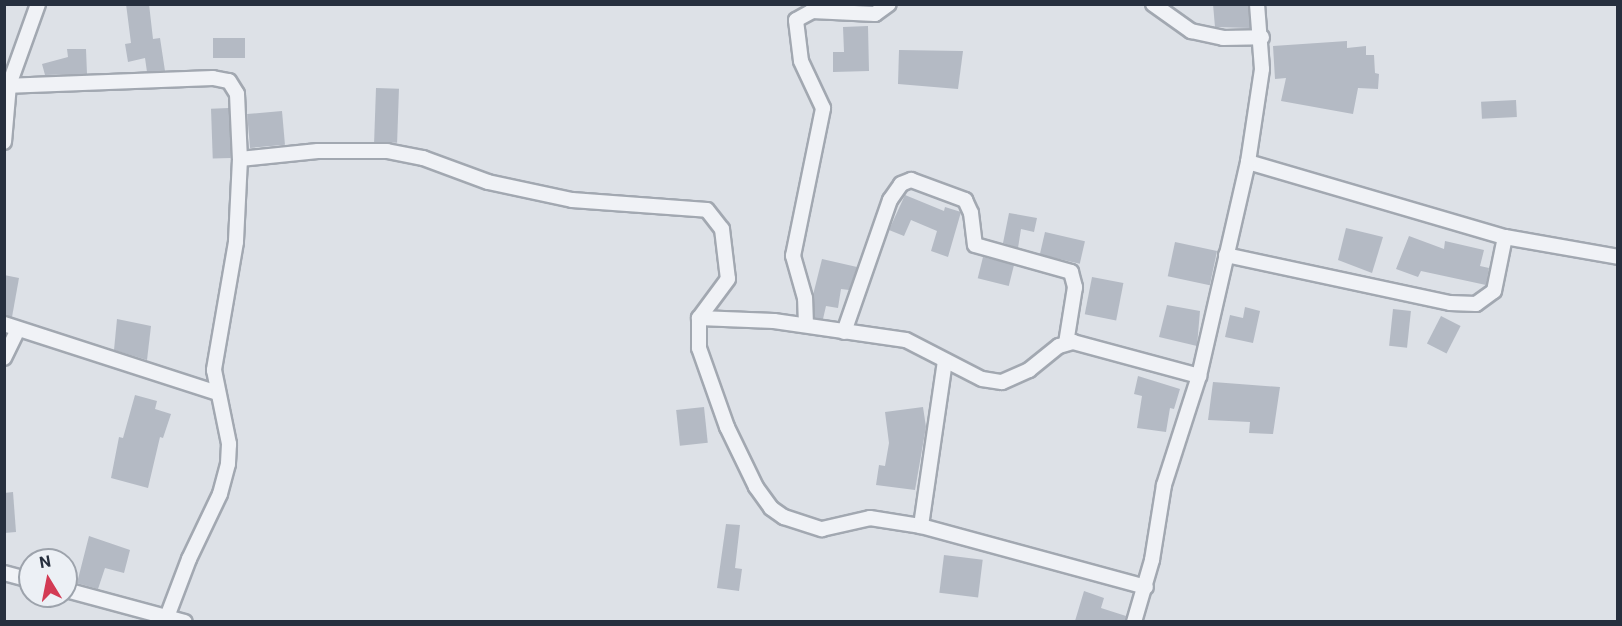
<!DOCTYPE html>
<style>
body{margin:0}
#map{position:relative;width:1622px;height:626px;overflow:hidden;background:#dde1e7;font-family:Roboto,sans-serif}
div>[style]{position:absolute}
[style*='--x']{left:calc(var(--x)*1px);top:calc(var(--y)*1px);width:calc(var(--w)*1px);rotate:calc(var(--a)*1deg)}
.building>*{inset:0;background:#b4bac4;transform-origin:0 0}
.roads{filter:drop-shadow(2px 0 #a2a8b1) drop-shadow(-2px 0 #a2a8b1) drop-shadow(0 2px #a2a8b1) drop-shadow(0 -2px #a2a8b1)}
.minor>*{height:14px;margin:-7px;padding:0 7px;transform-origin:7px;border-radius:7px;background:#f0f2f6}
span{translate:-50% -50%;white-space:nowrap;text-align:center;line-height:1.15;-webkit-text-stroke:6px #ecf0f5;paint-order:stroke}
.frame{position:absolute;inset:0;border:6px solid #262f3e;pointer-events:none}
.north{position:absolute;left:18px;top:548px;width:60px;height:60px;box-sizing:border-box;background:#ecf0f5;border:2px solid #9da3ac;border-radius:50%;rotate:350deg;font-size:16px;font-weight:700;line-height:24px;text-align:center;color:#262f3e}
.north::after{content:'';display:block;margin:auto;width:21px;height:27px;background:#d33b54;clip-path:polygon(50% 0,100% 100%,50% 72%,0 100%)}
</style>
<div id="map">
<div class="building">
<i style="clip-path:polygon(126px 4px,149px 4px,153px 39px,160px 38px,165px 71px,147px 72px,145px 58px,128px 62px,125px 44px,131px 43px)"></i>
<i style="clip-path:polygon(1213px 4px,1248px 4px,1250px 28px,1215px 27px)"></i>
<i style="clip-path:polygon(868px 26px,869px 71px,833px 72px,833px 52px,844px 52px,843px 27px)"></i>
<i style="left:213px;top:38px;width:32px;height:20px"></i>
<i style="clip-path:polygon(1347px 41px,1347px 48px,1366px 46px,1366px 55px,1374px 55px,1375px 73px,1379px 74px,1378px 89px,1358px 88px,1353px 114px,1281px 101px,1286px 78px,1275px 79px,1273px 46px)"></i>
<i style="clip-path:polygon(67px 49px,86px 49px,87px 74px,45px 75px,42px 64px,68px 57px)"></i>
<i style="clip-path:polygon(899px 50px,963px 51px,958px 89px,898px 84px)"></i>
<i style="left:376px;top:88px;width:23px;height:54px;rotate:2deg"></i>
<i style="left:1516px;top:100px;width:17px;height:35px;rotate:87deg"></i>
<i style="left:229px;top:108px;width:50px;height:18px;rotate:88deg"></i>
<i style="left:282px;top:111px;width:34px;height:35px;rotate:85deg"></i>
<i style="clip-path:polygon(905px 195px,944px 211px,945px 207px,961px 212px,948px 257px,931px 251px,937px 231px,911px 220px,904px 236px,889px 230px)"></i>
<i style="clip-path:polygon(1009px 213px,1037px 218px,1034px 232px,1021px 229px,1018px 248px,1003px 243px)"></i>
<i style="clip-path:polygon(1346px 228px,1383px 237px,1372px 273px,1338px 260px)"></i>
<i style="left:1045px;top:232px;width:41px;height:23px;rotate:13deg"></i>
<i style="clip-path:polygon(1409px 236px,1444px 249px,1445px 241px,1484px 250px,1480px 266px,1489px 268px,1486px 285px,1421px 271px,1418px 277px,1396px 269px)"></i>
<i style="left:1175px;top:242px;width:43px;height:35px;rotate:12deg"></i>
<i style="left:983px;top:257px;width:32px;height:22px;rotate:14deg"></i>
<i style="clip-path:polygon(822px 259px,857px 267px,849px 290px,841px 289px,838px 308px,826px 306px,823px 319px,815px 318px,813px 295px)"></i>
<i style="clip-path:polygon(4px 275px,19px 278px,12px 317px,4px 315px)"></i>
<i style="left:1092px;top:277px;width:32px;height:38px;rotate:11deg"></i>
<i style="clip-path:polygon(1167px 305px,1200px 311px,1197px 346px,1159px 337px)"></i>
<i style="clip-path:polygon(1245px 307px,1260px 311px,1253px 343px,1225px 337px,1230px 315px,1243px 318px)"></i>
<i style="left:1393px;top:309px;width:18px;height:37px;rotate:6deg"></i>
<i style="left:1441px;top:316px;width:22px;height:31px;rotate:27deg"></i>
<i style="clip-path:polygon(117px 319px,151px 326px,147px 360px,114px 350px)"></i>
<i style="clip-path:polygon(1138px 376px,1180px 389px,1174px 409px,1170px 408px,1166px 432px,1137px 428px,1142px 396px,1134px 394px)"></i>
<i style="clip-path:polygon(1213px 382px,1280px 387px,1273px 434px,1249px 433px,1250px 422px,1208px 420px)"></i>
<i style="clip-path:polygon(135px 395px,157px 401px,155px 409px,171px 414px,163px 438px,160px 437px,148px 488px,111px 478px,119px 437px,123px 438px)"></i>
<i style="left:704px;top:407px;width:36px;height:28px;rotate:84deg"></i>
<i style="clip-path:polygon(923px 407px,926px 427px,915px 490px,876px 485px,879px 465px,885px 466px,889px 443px,885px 412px)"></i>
<i style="clip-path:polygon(13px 492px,16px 532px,4px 533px,4px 493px)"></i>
<i style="clip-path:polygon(726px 524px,740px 525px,735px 568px,742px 569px,739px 591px,717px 588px)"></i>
<i style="clip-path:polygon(89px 536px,130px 550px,124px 573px,105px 568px,98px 589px,77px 583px)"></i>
<i style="left:944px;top:555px;width:39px;height:38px;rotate:7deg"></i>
<i style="clip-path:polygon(1084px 591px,1104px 598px,1101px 608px,1126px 616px,1125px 621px,1075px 621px)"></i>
</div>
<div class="roads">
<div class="minor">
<i style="--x:1153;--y:4;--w:47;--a:35.4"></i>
<i style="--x:1191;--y:31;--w:33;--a:12"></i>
<i style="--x:1223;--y:38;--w:39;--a:-1"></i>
<i style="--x:4;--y:86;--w:209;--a:-2.2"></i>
<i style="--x:213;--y:78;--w:16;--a:11"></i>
<i style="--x:229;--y:81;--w:15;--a:58"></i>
<i style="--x:237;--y:94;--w:65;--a:87.4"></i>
<i style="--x:240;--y:159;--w:83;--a:92.8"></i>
<i style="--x:236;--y:242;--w:130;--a:99.8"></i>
<i style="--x:214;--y:370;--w:76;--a:78.5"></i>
<i style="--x:229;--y:444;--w:20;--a:93"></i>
<i style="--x:228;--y:464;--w:31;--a:105"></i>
<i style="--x:220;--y:494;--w:72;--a:115.5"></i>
<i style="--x:189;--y:559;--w:62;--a:110.8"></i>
<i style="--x:4;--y:142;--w:57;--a:-85"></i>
<i style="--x:9;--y:85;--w:86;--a:-70.3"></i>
<i style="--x:240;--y:159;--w:78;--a:-5.9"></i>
<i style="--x:318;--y:151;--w:69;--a:0"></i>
<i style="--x:387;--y:151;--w:37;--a:11"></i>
<i style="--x:423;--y:158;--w:69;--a:20.3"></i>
<i style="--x:488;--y:182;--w:86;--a:12.1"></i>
<i style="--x:572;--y:200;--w:135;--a:4.2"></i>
<i style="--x:707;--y:210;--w:24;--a:52"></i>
<i style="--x:722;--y:229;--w:50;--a:83.2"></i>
<i style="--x:728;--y:279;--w:49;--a:126.6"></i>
<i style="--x:699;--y:318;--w:30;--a:90"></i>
<i style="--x:699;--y:348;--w:84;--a:70.5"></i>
<i style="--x:727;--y:427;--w:67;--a:64.2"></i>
<i style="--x:756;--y:487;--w:26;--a:54"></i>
<i style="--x:771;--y:508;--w:16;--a:35"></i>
<i style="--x:784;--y:517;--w:40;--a:18"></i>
<i style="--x:822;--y:529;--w:49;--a:-12.9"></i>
<i style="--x:870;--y:518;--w:52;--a:8.9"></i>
<i style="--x:1248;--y:162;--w:268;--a:16.3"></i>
<i style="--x:1505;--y:237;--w:115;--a:10"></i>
<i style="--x:1226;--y:255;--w:229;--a:12.1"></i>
<i style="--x:1450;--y:303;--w:26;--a:2"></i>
<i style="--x:1476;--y:304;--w:22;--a:-36"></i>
<i style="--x:1494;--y:291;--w:55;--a:-78.5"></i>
<i style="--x:699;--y:318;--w:75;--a:2.3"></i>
<i style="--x:774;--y:321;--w:133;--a:8.2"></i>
<i style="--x:906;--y:340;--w:85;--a:27.2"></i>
<i style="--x:982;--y:379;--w:20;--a:9"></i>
<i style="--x:1002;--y:382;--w:30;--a:-24"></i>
<i style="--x:1029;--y:370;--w:38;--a:-39"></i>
<i style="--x:1059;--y:346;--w:15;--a:-16"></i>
<i style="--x:1073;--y:342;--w:131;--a:15.1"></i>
<i style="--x:4;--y:324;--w:224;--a:17.9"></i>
<i style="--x:806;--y:325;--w:27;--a:-92"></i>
<i style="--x:805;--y:298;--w:44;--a:-105.9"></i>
<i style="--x:793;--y:256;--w:151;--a:-78.5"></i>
<i style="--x:823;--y:108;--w:52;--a:-115.1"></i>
<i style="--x:801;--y:61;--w:41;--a:-97"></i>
<i style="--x:796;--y:20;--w:18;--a:-29"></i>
<i style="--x:812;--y:11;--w:63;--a:2.7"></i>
<i style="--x:875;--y:14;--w:17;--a:-36"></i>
<i style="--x:844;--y:332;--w:140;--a:-70.8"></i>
<i style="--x:890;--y:200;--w:19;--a:-55"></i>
<i style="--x:901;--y:184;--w:11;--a:-22"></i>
<i style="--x:911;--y:180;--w:58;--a:20.3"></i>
<i style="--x:965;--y:200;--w:14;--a:65"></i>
<i style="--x:971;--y:213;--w:32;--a:83"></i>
<i style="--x:975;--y:245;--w:100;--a:15.7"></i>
<i style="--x:1071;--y:272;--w:16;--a:75"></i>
<i style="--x:1075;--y:287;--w:57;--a:99.1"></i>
<i style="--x:4;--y:358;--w:32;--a:-64"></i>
<i style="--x:945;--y:361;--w:167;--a:98.3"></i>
<i style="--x:921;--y:526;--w:233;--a:15.2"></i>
<i style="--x:4;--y:573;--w:27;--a:15"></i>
<i style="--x:66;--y:590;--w:123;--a:15.1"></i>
<i style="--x:1134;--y:622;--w:65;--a:-73.8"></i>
<i style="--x:1152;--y:560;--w:76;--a:-80.9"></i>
<i style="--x:1164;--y:485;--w:114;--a:-72.2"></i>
<i style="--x:1199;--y:376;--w:220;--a:-77.1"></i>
<i style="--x:1248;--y:162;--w:94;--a:-81.4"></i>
<i style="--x:1262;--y:69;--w:65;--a:-94.4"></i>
</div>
</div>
<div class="frame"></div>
<div class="north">N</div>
</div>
